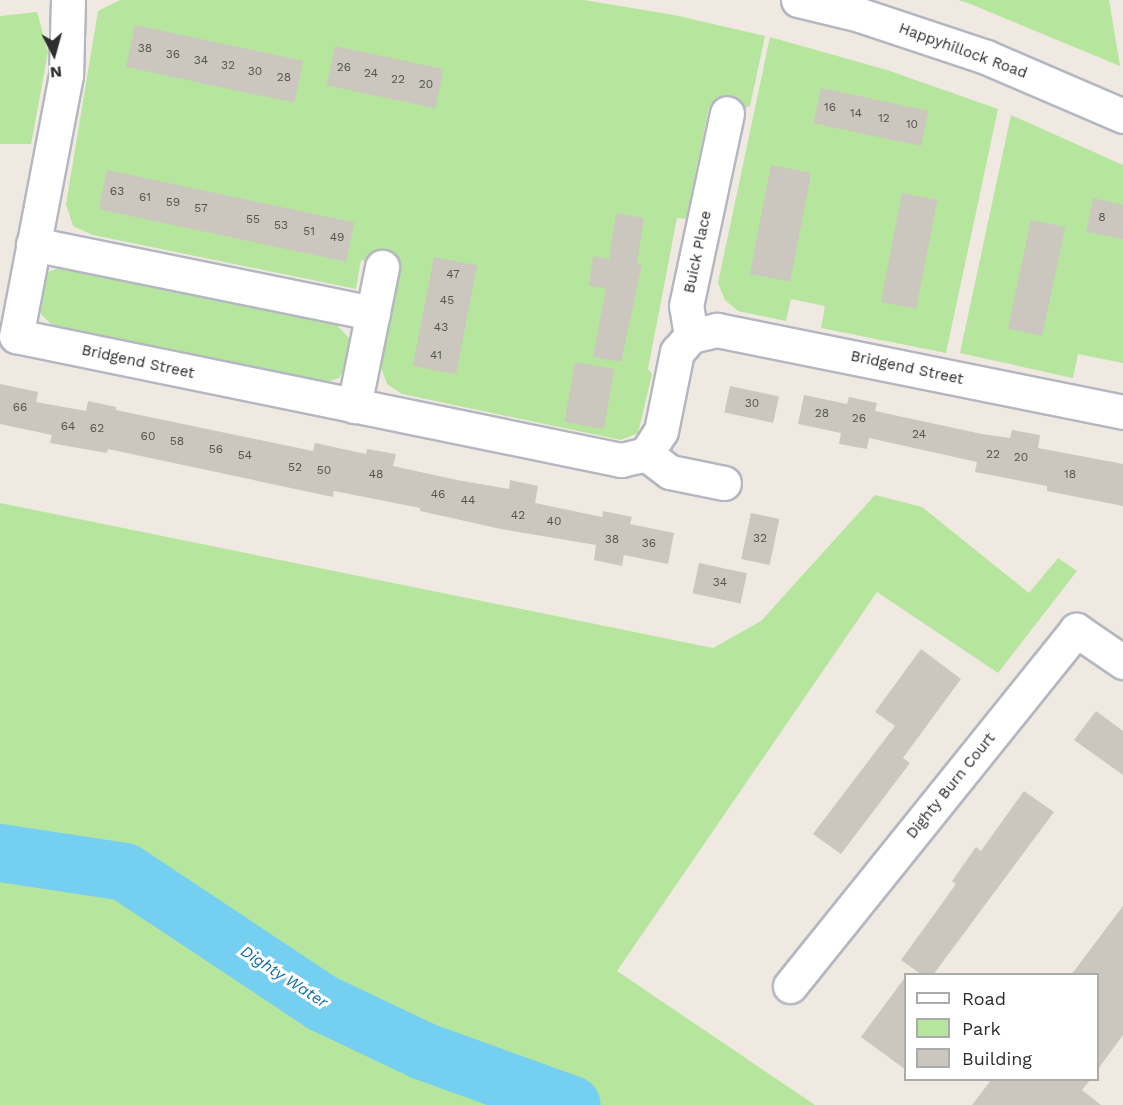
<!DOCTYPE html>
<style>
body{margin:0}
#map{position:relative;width:1123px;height:1105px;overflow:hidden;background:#efe9e1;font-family:"Work Sans",sans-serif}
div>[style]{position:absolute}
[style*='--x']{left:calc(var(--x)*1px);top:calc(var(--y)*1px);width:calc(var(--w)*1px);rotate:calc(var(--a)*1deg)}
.green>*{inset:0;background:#b6e59e}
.river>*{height:58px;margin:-29px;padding:0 29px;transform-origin:29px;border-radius:29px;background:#75cff0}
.building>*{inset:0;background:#cbc7bf;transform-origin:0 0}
.roads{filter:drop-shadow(2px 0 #b4b7c1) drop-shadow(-2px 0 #b4b7c1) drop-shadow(0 2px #b4b7c1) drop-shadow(0 -2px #b4b7c1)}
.minor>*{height:33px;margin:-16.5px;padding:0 16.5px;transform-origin:16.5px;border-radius:16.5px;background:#fff}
.tertiary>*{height:33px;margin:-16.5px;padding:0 16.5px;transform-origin:16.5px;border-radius:16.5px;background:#fff}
span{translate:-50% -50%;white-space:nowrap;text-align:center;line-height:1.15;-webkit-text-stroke:6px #fff;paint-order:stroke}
.number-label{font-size:12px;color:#555452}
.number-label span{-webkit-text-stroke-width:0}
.street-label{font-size:15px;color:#2e2e2e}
.water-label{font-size:16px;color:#0d6fa3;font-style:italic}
.legend{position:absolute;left:904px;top:973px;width:195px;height:108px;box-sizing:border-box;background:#fff;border:2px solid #ababab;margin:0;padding:8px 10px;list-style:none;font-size:18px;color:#2e2e2e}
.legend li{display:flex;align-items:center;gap:12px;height:30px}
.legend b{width:30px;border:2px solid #ababab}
.north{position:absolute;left:24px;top:24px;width:60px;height:60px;-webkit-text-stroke:4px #fff;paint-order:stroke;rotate:174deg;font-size:16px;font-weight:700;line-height:24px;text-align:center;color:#2e2e2e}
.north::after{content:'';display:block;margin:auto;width:21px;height:27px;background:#2e2e2e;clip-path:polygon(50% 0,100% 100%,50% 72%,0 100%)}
</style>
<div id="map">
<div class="green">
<i style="clip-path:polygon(120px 0,584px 0,674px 15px,765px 36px,750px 106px,736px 112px,709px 107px,686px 219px,677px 218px,648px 369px,652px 374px,638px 433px,621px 440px,402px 394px,387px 384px,381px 367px,401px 268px,361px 260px,356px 289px,93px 235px,73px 226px,66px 204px,98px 11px)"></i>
<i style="clip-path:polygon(958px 0,1109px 0,1120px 66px,968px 3px)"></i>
<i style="clip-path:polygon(37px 12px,48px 52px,31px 144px,0 144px,0 16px)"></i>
<i style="clip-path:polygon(770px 37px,887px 70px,998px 109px,946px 353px,821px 328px,825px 306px,791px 299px,786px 321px,738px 311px,725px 300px,718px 283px)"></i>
<i style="clip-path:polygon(1011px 115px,1123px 165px,1123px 363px,1078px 354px,1073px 378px,960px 353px)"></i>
<i style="clip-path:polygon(69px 264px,334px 322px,349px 338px,351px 359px,339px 378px,319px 385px,57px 330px,41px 314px,38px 292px,48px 272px)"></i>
<i style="clip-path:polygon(875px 495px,922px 507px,1029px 593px,1058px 558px,1077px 571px,998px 673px,877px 592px,617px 971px,815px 1105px,0 1105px,0 503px,713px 648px,761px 621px)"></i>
</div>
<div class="river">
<i style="--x:0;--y:853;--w:126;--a:8.6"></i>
<i style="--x:125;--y:872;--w:237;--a:33.6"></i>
<i style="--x:322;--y:1003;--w:112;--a:25.4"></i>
<i style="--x:423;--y:1051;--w:158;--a:19.9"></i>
</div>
<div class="building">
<i style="left:135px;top:25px;width:172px;height:43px;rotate:12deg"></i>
<i style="left:335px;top:46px;width:111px;height:40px;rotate:12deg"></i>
<i style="left:821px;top:88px;width:110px;height:36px;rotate:12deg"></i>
<i style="left:771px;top:165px;width:41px;height:111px;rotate:11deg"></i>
<i style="left:107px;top:170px;width:253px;height:40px;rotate:12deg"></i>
<i style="left:902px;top:193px;width:36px;height:111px;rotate:11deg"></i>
<i style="clip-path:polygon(1093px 198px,1123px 205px,1123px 239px,1086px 232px)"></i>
<i style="clip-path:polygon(616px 213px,644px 218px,637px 264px,642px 264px,621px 362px,593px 357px,606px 288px,589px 286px,593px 256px,609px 259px)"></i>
<i style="left:1031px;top:220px;width:35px;height:111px;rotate:12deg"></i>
<i style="left:434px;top:257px;width:44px;height:111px;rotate:11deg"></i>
<i style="left:575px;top:362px;width:40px;height:61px;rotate:10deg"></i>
<i style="clip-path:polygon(0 384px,38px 392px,36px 402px,86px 411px,88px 401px,116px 407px,116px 410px,313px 451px,315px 443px,366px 454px,367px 449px,396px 454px,393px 466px,457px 480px,509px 489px,510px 480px,538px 486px,535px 503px,602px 517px,603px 511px,632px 517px,630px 524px,674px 533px,668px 564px,624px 555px,622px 566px,594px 560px,596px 545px,501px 529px,420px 511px,420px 508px,334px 491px,333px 497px,108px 449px,107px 453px,50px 443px,52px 435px,0 424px)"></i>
<i style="left:730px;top:386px;width:50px;height:27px;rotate:12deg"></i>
<i style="clip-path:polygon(804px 395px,847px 404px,849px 397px,877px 403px,875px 411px,982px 434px,1010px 438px,1012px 430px,1040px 435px,1038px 448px,1123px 464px,1123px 506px,1047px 491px,1047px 486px,975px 472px,977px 462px,869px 438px,867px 449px,839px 444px,841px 433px,798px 424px)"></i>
<i style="left:751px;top:513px;width:29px;height:47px;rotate:12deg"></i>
<i style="left:699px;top:563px;width:49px;height:31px;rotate:12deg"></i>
<i style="clip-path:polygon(921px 649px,961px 679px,903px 758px,910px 763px,841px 854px,813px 834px,895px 726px,875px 712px)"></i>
<i style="clip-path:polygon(1096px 711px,1123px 731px,1123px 775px,1074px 740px)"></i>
<i style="clip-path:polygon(1024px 791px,1054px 812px,933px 975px,922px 975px,901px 960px,956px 884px,952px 881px,976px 847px,981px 851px)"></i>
<i style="clip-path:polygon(1123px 906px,1123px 1035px,1098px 1069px,1098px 975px,1071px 975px)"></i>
<i style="clip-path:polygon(906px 976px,906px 1070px,861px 1037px)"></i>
<i style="clip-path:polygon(991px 1080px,1090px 1080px,1082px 1090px,1101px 1105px,972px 1105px)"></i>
</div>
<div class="roads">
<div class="minor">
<i style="--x:68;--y:0;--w:75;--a:91.5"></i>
<i style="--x:66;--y:75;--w:266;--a:100.8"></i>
<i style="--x:16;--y:336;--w:618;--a:11.58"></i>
<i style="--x:621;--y:460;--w:26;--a:-13"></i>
<i style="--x:646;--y:454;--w:27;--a:-57"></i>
<i style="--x:661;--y:431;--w:81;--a:-78.6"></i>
<i style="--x:677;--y:352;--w:21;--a:-49"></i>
<i style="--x:691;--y:336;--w:30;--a:-99"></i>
<i style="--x:686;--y:306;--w:197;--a:-78"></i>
<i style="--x:33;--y:244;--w:347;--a:11.5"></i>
<i style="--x:691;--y:336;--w:27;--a:-13"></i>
<i style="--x:717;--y:330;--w:414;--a:11.4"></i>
<i style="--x:354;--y:406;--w:142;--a:-78.6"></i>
<i style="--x:646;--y:454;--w:30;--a:37"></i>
<i style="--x:670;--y:472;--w:55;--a:11.5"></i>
<i style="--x:790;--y:986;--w:457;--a:-51.2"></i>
<i style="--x:1076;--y:630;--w:57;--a:34.2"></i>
</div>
<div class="tertiary">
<i style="--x:798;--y:0;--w:64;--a:13.6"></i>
<i style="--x:860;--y:15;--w:133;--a:18.4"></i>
<i style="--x:986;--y:57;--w:149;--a:23.3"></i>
</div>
</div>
<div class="number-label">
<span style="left:145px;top:49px">38</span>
<span style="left:173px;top:55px">36</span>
<span style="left:201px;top:61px">34</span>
<span style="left:228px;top:66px">32</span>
<span style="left:344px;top:68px">26</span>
<span style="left:255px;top:72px">30</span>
<span style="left:371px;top:74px">24</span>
<span style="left:284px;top:78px">28</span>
<span style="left:398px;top:80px">22</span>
<span style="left:426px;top:85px">20</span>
<span style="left:830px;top:108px">16</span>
<span style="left:856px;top:114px">14</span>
<span style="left:884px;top:119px">12</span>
<span style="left:912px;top:125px">10</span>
<span style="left:117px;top:192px">63</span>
<span style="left:145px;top:198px">61</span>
<span style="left:173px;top:203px">59</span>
<span style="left:201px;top:209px">57</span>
<span style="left:1102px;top:218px">8</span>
<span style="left:253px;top:220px">55</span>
<span style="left:281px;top:226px">53</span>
<span style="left:309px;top:232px">51</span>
<span style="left:337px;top:238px">49</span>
<span style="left:453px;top:275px">47</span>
<span style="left:447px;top:301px">45</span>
<span style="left:441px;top:328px">43</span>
<span style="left:436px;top:356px">41</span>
<span style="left:752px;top:404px">30</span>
<span style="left:20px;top:408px">66</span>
<span style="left:822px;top:414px">28</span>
<span style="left:859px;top:419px">26</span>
<span style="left:68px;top:427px">64</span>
<span style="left:97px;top:429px">62</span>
<span style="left:919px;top:435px">24</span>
<span style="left:148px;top:437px">60</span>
<span style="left:177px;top:442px">58</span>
<span style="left:216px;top:450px">56</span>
<span style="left:993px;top:455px">22</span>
<span style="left:245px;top:456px">54</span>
<span style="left:1021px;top:458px">20</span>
<span style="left:295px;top:468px">52</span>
<span style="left:324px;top:471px">50</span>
<span style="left:376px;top:475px">48</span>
<span style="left:1070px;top:475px">18</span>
<span style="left:438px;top:495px">46</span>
<span style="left:468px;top:501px">44</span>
<span style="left:518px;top:516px">42</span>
<span style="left:554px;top:522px">40</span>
<span style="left:760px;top:539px">32</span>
<span style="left:612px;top:540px">38</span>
<span style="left:649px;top:544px">36</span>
<span style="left:720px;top:583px">34</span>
</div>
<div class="street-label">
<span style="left:963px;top:51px;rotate:20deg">Happyhillock Road</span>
<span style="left:698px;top:252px;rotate:-78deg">Buick Place</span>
<span style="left:138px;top:362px;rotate:12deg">Bridgend Street</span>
<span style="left:907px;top:368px;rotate:12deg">Bridgend Street</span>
<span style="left:951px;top:786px;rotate:-51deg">Dighty Burn Court</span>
</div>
<div class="water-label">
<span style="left:284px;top:977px;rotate:33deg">Dighty Water</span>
</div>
<ul class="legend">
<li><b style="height:8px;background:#fff"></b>Road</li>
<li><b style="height:16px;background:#b6e59e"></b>Park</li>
<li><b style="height:16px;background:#cbc7bf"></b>Building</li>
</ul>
<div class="north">N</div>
</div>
